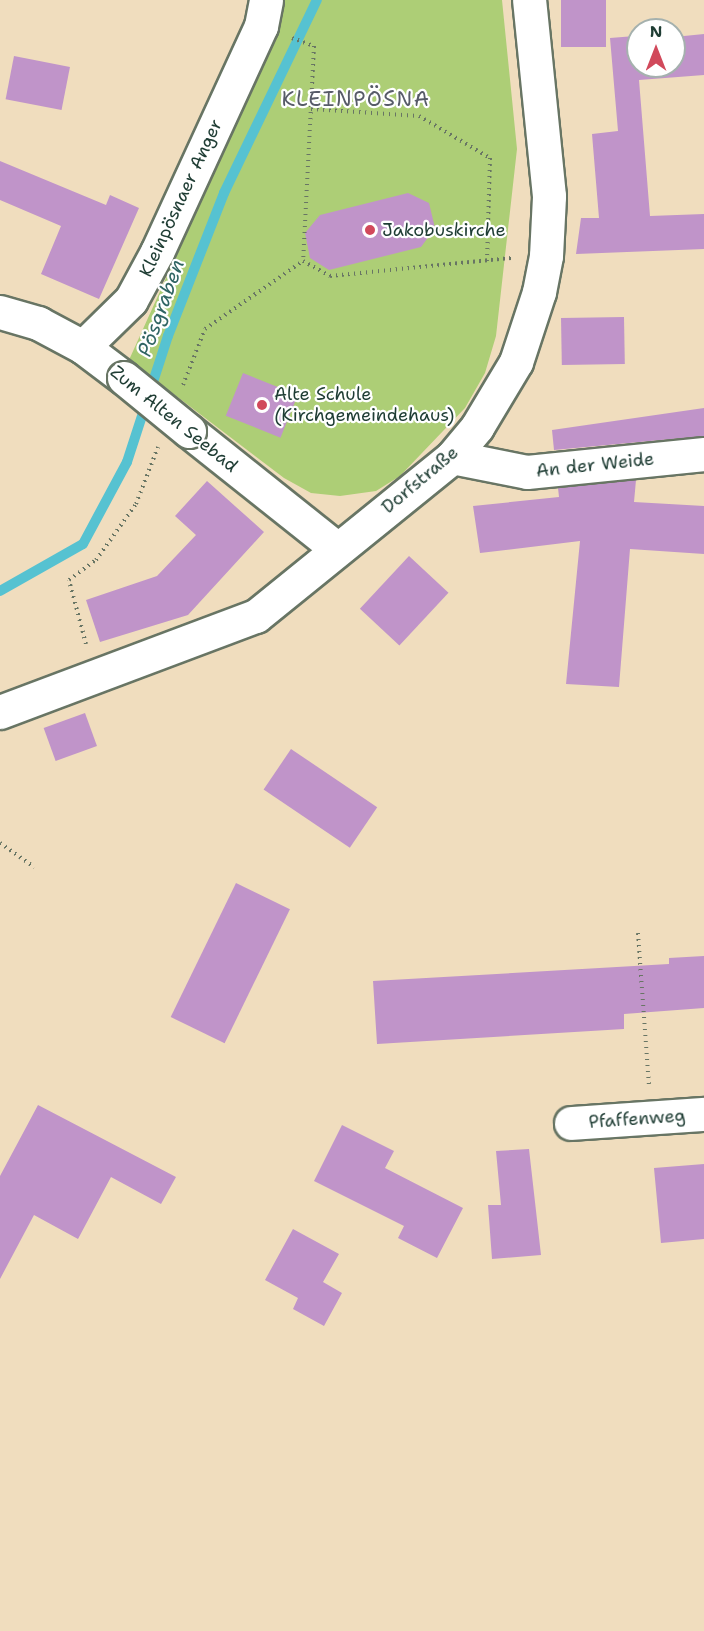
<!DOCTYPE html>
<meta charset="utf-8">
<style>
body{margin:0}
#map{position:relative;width:704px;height:1631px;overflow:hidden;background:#f0ddbe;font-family:"Shantell Sans",sans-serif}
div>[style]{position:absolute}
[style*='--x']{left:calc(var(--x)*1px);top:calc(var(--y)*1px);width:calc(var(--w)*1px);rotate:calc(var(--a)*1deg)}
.green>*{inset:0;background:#adce76}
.stream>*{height:10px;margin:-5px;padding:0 5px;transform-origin:5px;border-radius:5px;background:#56c2d1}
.building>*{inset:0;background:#c094c9;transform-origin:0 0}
.path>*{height:4px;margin-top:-2px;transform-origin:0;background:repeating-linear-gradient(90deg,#687564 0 1.5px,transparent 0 6px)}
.roads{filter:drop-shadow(2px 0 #687564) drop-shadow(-2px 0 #687564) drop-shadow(0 2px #687564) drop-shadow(0 -2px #687564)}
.minor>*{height:33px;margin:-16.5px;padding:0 16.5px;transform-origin:16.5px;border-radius:16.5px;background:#fff}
.tertiary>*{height:33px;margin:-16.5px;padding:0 16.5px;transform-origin:16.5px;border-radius:16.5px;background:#fff}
.bridges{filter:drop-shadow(2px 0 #687564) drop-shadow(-2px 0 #687564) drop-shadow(0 2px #687564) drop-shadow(0 -2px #687564)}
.tertiary-bridge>*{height:33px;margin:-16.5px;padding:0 16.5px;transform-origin:16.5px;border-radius:16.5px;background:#fff}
.dots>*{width:16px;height:16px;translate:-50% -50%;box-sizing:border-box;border:3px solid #fff;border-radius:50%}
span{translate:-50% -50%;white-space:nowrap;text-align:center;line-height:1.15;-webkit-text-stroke:4.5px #fff;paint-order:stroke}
.street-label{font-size:18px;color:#1f3d34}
.poi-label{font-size:18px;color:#1f3d34}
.left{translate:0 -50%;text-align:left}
.water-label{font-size:20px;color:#306563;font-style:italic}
.quarter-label{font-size:21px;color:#575b68;letter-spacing:1.5px}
.north{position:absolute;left:626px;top:18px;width:60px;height:60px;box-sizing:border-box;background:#fff;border:2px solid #a5b1ae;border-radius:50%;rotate:0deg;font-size:16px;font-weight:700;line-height:24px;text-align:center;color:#1f3d34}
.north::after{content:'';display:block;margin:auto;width:21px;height:27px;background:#d1495b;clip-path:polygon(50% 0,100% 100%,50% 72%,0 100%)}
</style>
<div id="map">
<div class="green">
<i style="clip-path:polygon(282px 0,502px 0,517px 149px,496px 336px,485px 373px,465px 408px,400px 476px,376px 491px,340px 496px,311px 493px,284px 478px,129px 360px,270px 48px)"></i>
</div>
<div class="stream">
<i style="--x:0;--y:591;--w:95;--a:-29.5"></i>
<i style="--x:83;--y:544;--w:93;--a:-61.8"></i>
<i style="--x:127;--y:462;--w:133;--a:-72"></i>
<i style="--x:168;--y:336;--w:154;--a:-68.6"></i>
<i style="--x:224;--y:193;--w:214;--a:-64.3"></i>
</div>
<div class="building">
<i style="left:561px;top:0;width:45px;height:47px"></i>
<i style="clip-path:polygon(704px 34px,704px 75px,639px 80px,650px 216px,704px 214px,704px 249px,576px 254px,581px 218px,599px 218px,592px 134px,618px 131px,610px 38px,635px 36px,638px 66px,674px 66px,674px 37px)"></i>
<i style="left:14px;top:56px;width:57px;height:44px;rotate:11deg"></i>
<i style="clip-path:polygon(0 161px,106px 205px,110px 195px,139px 208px,99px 299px,41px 274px,61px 226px,0 200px)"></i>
<i style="clip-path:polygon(408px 193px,429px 203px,435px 228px,421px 247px,329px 270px,310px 258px,305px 233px,320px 215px)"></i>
<i style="left:624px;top:317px;width:47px;height:63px;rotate:89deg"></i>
<i style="left:243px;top:373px;width:59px;height:46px;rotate:22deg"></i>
<i style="clip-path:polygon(704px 408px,704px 436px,554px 450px,552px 430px)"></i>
<i style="clip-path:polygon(636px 480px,634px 502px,704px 506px,704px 554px,630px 549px,619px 687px,566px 684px,580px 541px,480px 553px,473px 506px,559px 497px,558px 488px)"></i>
<i style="clip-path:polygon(207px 481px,264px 532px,188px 615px,100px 642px,86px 600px,157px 576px,196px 535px,175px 516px)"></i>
<i style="left:409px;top:556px;width:54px;height:72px;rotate:43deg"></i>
<i style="left:85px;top:713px;width:35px;height:44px;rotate:70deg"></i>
<i style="left:291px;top:749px;width:104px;height:49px;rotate:34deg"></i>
<i style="left:236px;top:883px;width:60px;height:149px;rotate:26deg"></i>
<i style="clip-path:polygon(704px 956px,704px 1008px,624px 1014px,624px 1029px,377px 1044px,373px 981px,669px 964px,669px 958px)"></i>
<i style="clip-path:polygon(38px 1105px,176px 1177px,161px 1204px,111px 1177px,78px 1239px,34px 1215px,0 1279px,0 1176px)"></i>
<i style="clip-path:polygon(342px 1125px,394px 1151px,385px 1168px,463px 1208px,437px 1258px,398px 1238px,404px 1226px,314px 1181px)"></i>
<i style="clip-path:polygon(529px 1149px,541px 1255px,492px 1259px,488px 1205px,501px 1205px,496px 1151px)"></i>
<i style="clip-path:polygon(704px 1164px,704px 1239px,661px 1243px,654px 1168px)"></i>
<i style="clip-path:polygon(293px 1229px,339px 1254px,323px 1282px,342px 1293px,324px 1326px,293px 1309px,298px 1298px,265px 1280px)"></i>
</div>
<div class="path">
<i style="--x:292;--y:38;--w:23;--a:20"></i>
<i style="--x:314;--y:46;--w:215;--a:92.9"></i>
<i style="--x:303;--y:261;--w:31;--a:29"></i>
<i style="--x:330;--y:276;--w:182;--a:-5.7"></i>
<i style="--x:311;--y:109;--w:108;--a:3.7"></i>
<i style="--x:419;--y:116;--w:82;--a:30.6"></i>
<i style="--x:490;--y:158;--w:103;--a:91.7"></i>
<i style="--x:183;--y:385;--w:60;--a:-68.6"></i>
<i style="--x:205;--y:329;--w:119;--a:-34.8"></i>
<i style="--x:86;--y:644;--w:66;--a:-104.9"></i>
<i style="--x:69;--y:580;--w:34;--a:-37"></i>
<i style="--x:96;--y:560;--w:69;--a:-54.5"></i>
<i style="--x:136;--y:504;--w:61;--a:-68.9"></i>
<i style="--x:0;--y:843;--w:42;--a:35.2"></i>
<i style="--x:638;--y:933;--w:152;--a:85.9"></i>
</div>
<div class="roads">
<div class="minor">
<i style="--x:83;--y:347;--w:67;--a:-44.4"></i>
<i style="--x:131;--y:300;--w:55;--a:-61.6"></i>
<i style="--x:157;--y:252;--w:249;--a:-65.3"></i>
<i style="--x:261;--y:26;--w:26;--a:-79"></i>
<i style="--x:452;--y:457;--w:76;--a:11.3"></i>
<i style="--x:527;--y:472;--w:178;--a:-5.8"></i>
<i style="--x:571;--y:1123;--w:133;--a:-3.9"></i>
</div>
<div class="tertiary">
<i style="--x:0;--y:312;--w:40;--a:16"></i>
<i style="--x:38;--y:323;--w:51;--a:28.1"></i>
<i style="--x:83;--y:347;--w:51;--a:37.1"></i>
<i style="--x:189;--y:431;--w:188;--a:38.5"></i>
<i style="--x:0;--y:712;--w:273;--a:-20.6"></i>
<i style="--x:256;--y:616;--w:252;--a:-39"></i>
<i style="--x:452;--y:457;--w:39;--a:-50"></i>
<i style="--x:477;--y:427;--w:76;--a:-59"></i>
<i style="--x:516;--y:362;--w:74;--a:-71.8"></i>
<i style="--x:539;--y:292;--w:37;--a:-79"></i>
<i style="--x:546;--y:256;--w:60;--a:-87.1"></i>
<i style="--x:549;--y:196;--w:197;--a:-95.8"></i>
</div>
</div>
<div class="bridges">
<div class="tertiary-bridge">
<i style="--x:124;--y:378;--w:84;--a:39.2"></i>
</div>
</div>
<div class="dots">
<i style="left:370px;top:230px;background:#d1495b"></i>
<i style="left:262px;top:405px;background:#d1495b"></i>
</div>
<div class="street-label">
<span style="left:181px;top:198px;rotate:-65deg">Kleinpösnaer Anger</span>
<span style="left:174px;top:419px;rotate:39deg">Zum Alten Seebad</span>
<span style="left:595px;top:465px;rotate:-6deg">An der Weide</span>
<span style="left:420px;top:480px;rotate:-40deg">Dorfstraße</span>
<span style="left:637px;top:1119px;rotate:-4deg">Pfaffenweg</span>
</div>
<div class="poi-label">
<span class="left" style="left:382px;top:230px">Jakobuskirche</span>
<span class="left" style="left:274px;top:405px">Alte Schule<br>(Kirchgemeindehaus)</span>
</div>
<div class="water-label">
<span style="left:161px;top:308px;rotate:-70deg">Pösgraben</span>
</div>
<div class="quarter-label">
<span style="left:356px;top:99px">KLEINPÖSNA</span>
</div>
<div class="north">N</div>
</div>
